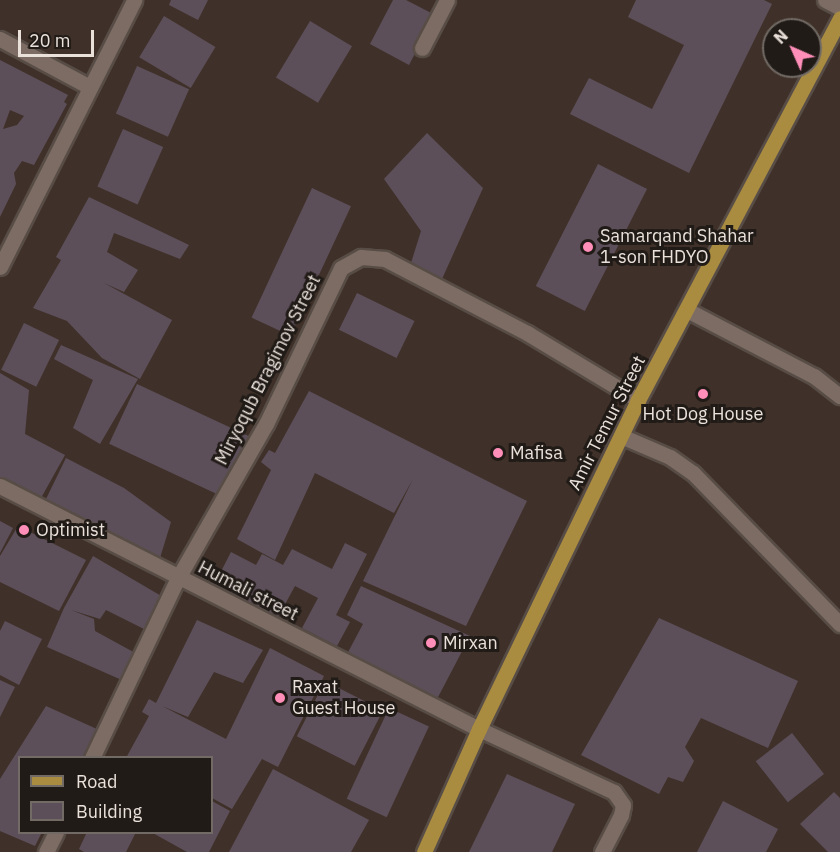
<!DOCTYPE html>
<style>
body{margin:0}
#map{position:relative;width:840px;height:852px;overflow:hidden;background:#3f3129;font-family:"IBM Plex Sans",sans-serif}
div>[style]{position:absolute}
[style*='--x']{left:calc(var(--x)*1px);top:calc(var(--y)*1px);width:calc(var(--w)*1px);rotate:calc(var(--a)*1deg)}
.building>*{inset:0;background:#5d4f5a;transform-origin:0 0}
.roads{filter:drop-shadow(2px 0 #584d46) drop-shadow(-2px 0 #584d46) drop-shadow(0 2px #584d46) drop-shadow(0 -2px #584d46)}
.minor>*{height:15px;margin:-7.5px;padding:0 7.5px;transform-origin:7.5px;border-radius:7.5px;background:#7c6c63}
.major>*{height:15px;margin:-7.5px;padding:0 7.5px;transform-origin:7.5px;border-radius:7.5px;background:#aa8c41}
.dots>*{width:16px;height:16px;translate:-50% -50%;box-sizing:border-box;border:3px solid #211b17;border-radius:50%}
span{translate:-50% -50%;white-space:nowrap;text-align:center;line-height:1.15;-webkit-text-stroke:6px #211b17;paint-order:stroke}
.poi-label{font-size:18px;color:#eae1db}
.left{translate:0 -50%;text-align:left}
.street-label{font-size:18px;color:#eae1db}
.legend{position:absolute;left:18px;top:756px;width:195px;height:78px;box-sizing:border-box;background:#211b17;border:2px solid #716a65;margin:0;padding:8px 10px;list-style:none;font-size:18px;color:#eae1db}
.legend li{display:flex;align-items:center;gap:12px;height:30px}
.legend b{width:30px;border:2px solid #716a65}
.north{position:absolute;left:762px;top:18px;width:60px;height:60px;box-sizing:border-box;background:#211b17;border:2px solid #716a65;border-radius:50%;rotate:315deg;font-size:16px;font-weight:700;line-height:24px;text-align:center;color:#eae1db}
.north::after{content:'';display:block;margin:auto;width:21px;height:27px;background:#ff8eb9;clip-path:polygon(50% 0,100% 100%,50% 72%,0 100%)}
.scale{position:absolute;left:18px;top:30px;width:76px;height:27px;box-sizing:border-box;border:3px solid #eae1db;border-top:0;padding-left:8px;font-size:18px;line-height:21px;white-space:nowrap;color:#eae1db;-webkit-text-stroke:4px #211b17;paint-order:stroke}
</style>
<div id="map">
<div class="building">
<i style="clip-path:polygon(171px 0,208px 0,198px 20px,169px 5px)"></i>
<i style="clip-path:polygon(393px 0,406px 0,435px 15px,409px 65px,370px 44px)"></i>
<i style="clip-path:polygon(636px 0,764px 0,772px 4px,689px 173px,570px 114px,589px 78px,652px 109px,684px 45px,628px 17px)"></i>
<i style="left:164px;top:16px;width:60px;height:48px;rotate:31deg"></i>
<i style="left:310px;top:21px;width:49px;height:66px;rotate:31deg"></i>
<i style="clip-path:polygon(evenodd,0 60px,68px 95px,64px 102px,67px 104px,34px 165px,22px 161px,14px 173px,16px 184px,0 217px,0 60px,10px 110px,24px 116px,17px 125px,3px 129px,10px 110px)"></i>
<i style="left:137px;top:66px;width:57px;height:52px;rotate:24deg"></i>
<i style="left:123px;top:129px;width:44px;height:63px;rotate:24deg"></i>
<i style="clip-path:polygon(427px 133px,483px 188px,442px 279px,411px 263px,421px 231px,384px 179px)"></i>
<i style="left:598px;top:164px;width:55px;height:137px;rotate:27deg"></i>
<i style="left:312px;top:188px;width:43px;height:143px;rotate:25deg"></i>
<i style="clip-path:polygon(89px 197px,189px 245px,180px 259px,114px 233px,107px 252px,138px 270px,124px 292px,104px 283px,172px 320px,140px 379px,102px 358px,67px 321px,33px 308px,61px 260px,56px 257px)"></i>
<i style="left:357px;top:293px;width:64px;height:41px;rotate:26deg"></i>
<i style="left:24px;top:323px;width:39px;height:52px;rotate:26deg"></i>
<i style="clip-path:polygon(61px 345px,138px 379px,100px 444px,73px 428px,93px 380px,54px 359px)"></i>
<i style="clip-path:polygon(0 373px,29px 390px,25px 434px,65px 455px,41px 498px,0 477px)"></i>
<i style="left:137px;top:384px;width:123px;height:66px;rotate:25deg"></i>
<i style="clip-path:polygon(309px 391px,527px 501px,466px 626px,363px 581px,413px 479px,394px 513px,315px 473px,275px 560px,237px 539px,271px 470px,261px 462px,269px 450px,275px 453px)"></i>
<i style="clip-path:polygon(66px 458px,124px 488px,171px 522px,160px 558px,45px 501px)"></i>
<i style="clip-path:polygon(0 521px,13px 528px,0 553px)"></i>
<i style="clip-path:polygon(18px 526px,86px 560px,59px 611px,0 582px,0 556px)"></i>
<i style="clip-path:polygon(345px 543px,367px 554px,336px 615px,350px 622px,337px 646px,302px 628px,318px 598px,295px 586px,278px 617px,214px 585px,231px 552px,256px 565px,262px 554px,283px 565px,292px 549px,332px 569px)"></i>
<i style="clip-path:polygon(93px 556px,163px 597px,144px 629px,106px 610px,100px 619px,71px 610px,94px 619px,95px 631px,137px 654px,124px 681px,47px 647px,64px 608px)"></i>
<i style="clip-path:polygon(361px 586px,470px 636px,436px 701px,346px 656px,363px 624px,347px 615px)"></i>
<i style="clip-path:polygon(659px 618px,798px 681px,768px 748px,701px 718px,685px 747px,694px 761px,683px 782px,668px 777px,659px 794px,581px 755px)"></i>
<i style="clip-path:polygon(197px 620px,263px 650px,243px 683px,214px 672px,188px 717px,162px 706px,226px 739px,270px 648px,324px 676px,278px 767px,262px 759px,232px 809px,212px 798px,212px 758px,126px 758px,149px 716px,142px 712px,149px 699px,156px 703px)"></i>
<i style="clip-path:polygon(5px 621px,42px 639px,19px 685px,0 675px,0 631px)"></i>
<i style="clip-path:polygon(0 680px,15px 687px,0 717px)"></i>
<i style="left:325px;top:681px;width:65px;height:62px;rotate:27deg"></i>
<i style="clip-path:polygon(46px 706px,99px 730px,84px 758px,20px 758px,20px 832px,42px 832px,35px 846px,0 831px,0 779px)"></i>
<i style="left:389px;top:708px;width:44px;height:100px;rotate:25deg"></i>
<i style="left:792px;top:733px;width:52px;height:46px;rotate:52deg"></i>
<i style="clip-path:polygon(273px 769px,369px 820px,351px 852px,229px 852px)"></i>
<i style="clip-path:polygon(507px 774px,575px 804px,552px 852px,469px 852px)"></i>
<i style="clip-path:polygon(834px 792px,840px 798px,840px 852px,828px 852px,800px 824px)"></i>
<i style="clip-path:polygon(212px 801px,230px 811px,209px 852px,187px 852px,151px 832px,212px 832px)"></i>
<i style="clip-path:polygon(723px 801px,778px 829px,766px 852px,697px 852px)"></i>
<i style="clip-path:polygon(87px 832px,136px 832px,126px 852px,84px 852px,79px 849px)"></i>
</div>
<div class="roads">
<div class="minor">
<i style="--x:825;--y:0;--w:17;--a:28"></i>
<i style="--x:0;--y:39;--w:102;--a:28.1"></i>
<i style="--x:422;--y:48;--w:54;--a:-62.5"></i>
<i style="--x:0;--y:267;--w:299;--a:-63.3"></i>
<i style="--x:687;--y:310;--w:143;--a:27.5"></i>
<i style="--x:814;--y:376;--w:33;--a:38"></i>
<i style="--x:621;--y:436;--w:53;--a:23.2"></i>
<i style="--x:670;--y:457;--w:28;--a:35"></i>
<i style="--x:693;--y:473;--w:211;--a:45.8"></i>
<i style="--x:0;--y:486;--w:537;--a:26.9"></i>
<i style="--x:479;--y:729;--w:149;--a:25"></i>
<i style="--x:614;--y:792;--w:16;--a:55"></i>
<i style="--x:623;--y:805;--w:10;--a:101"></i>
<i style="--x:621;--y:815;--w:42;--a:117.2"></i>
<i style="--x:92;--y:758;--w:199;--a:-64.5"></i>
<i style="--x:178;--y:578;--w:177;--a:-60.3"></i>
<i style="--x:266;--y:424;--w:173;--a:-64.3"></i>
<i style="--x:341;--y:268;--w:23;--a:-29"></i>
<i style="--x:361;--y:257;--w:24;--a:5"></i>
<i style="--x:385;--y:259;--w:160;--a:27.5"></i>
<i style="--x:527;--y:333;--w:130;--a:31.1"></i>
<i style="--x:46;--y:852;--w:22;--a:-63"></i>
</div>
<div class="major">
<i style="--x:424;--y:852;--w:135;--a:-65.9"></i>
<i style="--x:479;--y:729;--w:365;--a:-64.2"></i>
<i style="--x:638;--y:400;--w:432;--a:-62.1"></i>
</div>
</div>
<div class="dots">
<i style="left:588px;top:247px;background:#ff8eb9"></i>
<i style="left:703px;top:394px;background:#ff8eb9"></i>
<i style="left:498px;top:453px;background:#ff8eb9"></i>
<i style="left:24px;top:530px;background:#ff8eb9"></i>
<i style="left:431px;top:643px;background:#ff8eb9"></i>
<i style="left:280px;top:698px;background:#ff8eb9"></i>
</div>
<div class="poi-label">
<span class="left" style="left:600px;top:247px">Samarqand Shahar<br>1-son FHDYO</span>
<span style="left:703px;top:414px">Hot Dog House</span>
<span class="left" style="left:510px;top:453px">Mafisa</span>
<span class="left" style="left:36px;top:530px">Optimist</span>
<span class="left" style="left:443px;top:643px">Mirxan</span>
<span class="left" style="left:292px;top:698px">Raxat<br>Guest House</span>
</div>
<div class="street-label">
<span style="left:268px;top:370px;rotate:-63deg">Miryoqub Bragimov Street</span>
<span style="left:607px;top:423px;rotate:-63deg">Amir Temur Street</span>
<span style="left:248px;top:591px;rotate:27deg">Humali street</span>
</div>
<ul class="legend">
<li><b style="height:8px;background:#aa8c41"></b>Road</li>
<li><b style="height:16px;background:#5d4f5a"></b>Building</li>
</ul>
<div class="north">N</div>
<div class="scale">20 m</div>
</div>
